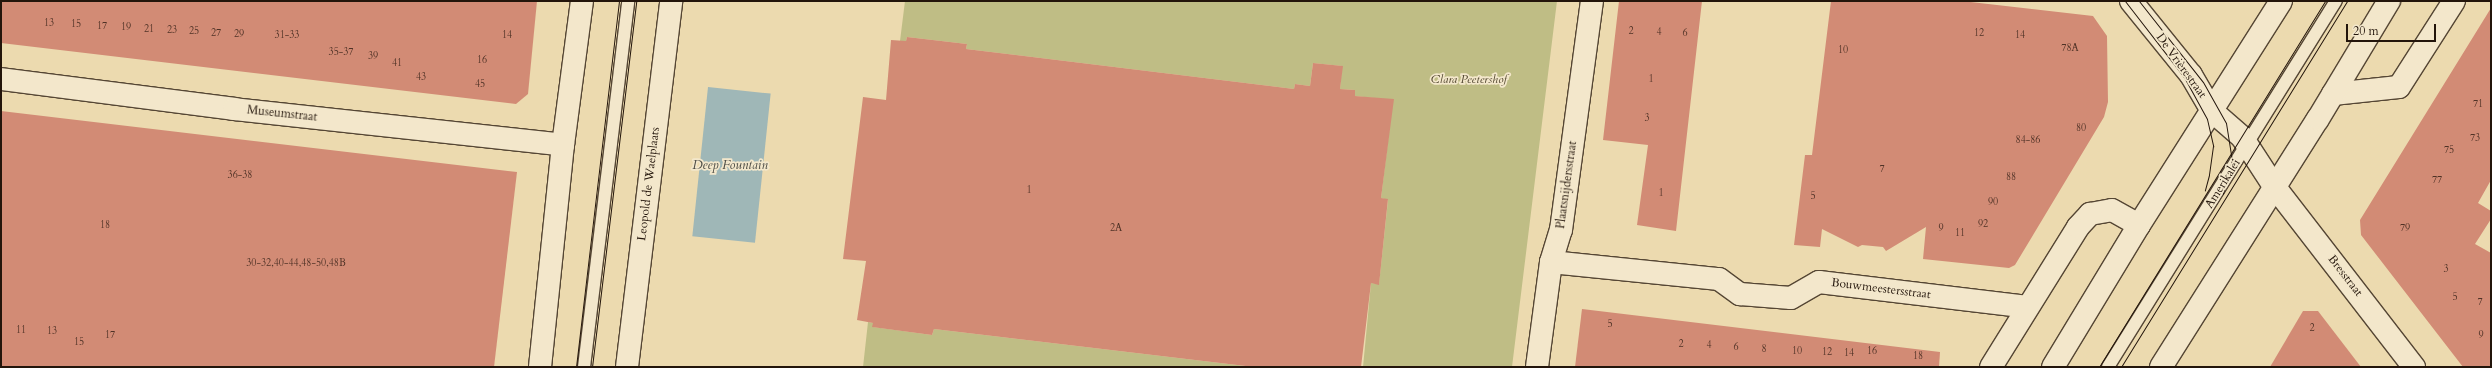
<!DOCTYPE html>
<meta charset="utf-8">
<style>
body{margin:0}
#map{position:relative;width:2492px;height:368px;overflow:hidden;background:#ecdaaf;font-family:Cardo,serif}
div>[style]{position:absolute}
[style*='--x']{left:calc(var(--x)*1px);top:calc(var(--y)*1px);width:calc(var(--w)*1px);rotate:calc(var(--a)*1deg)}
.green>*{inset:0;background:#bfbd85}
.water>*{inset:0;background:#9fb7b7;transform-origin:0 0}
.building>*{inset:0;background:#d28b75}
.roads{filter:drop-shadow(1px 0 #554634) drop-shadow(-1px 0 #554634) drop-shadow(0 1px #554634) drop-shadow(0 -1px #554634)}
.service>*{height:12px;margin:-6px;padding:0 6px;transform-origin:6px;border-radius:6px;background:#f3e7cb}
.minor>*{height:22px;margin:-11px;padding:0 11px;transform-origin:11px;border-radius:11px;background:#f3e7cb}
.tertiary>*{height:22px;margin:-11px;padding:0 11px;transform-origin:11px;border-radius:11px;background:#f3e7cb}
.secondary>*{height:22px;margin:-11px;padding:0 11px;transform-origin:11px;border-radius:11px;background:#f3e7cb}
.tram>*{height:1px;margin:-0.5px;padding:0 0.5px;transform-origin:0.5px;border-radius:0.5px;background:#23150b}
span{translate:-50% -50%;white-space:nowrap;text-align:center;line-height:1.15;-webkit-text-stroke:3.5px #f3e7cb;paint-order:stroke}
.number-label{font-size:10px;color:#4f3226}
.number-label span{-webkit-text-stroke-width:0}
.street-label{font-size:12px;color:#23150b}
.park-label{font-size:12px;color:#524730;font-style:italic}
.water-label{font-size:13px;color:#4e4e47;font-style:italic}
.frame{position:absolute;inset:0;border:2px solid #23150b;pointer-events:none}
.scale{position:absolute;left:2346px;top:24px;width:90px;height:18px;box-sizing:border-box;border:2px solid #23150b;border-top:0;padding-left:5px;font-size:12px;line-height:14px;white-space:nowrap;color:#23150b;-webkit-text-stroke:3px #f3e7cb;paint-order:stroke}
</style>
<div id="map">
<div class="green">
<i style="clip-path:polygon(905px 1px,1557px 1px,1512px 367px,1363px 367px,1371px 283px,1379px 284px,1388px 200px,1381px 198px,1393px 100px,1355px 96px,1355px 90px,1340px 89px,1342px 66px,1313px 63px,1310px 86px,1295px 84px,1294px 89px,966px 49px,967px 44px,907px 37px,906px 41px,900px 41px)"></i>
<i style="clip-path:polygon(868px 322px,873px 323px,873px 327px,932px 335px,934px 329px,1254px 367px,863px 367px)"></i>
</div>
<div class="water">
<i style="left:708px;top:87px;width:63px;height:150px;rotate:6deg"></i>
</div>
<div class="building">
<i style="clip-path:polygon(1px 1px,537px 1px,528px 94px,516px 104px,1px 43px)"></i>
<i style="clip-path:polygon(1619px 1px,1702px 1px,1676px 231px,1637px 225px,1648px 145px,1603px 140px)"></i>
<i style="clip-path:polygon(1831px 1px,1962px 1px,2093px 16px,2107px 36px,2108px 102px,2104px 117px,2015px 265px,2009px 268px,1923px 259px,1926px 227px,1886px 251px,1883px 247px,1862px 245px,1858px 247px,1822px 229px,1820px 247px,1794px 245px,1805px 155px,1812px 155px)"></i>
<i style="clip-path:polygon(2491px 8px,2491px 180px,2478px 203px,2491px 211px,2491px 219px,2475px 244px,2491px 253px,2491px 367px,2463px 367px,2361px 235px,2360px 220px)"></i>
<i style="clip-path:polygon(907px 37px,967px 44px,966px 49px,1294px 89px,1295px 84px,1310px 86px,1313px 63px,1343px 66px,1340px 89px,1355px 90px,1355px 96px,1394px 99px,1381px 198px,1388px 199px,1379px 285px,1371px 283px,1361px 367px,1254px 367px,934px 329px,932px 335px,872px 327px,873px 323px,857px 320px,866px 261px,843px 259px,863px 97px,886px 100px,891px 40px,906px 41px)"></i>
<i style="clip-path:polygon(1px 111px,517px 172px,494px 367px,1px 367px)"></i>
<i style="clip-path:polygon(1582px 309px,1940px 352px,1939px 367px,1575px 367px)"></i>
<i style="clip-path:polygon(2303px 311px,2318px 311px,2361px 367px,2270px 367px)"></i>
</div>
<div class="roads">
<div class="service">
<i style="--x:584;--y:367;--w:369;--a:-83.1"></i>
<i style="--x:2108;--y:367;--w:431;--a:-58.1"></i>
</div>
<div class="minor">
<i style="--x:1;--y:79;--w:235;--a:7.3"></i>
<i style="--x:234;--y:109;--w:331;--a:6.2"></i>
<i style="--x:2333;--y:94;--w:66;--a:-6.1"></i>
<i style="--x:2399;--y:87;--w:102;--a:-57.4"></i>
<i style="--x:2274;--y:186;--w:229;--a:52.3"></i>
<i style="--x:1551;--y:262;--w:169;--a:5.8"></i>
<i style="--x:1719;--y:279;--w:26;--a:36"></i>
<i style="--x:1740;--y:294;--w:51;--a:4.5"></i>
<i style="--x:1791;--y:298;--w:32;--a:-30"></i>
<i style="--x:1819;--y:282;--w:210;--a:6.8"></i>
<i style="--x:540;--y:367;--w:223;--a:-84.1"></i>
<i style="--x:563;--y:145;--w:145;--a:-82.5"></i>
<i style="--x:627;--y:367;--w:369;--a:-83.1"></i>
<i style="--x:1537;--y:367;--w:106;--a:-82.4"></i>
<i style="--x:1551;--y:262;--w:34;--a:-73"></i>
<i style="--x:1561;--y:230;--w:231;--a:-82.3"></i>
<i style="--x:1991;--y:367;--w:165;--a:-58.1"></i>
<i style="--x:2078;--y:227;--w:18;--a:-47"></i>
<i style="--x:2090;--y:214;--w:22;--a:-10"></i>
<i style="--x:2112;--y:210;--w:31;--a:29"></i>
</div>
<div class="tertiary">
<i style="--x:2131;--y:1;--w:95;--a:51"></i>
<i style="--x:2191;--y:75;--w:42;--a:59.7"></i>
<i style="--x:2212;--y:111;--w:40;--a:41"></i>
<i style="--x:2242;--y:137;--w:59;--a:56.9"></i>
</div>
<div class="secondary">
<i style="--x:2053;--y:367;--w:166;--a:-58.8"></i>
<i style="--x:2139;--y:225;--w:265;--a:-57.6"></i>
<i style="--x:2161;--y:367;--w:294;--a:-57.7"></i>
<i style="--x:2318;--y:119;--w:138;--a:-59"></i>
</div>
</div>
<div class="tram">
<i style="--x:2125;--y:1;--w:96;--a:52.2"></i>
<i style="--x:2184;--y:77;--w:48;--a:61.3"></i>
<i style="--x:2207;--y:119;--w:28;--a:77"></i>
<i style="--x:2213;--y:146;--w:29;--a:98"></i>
<i style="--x:2209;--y:175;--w:16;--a:105"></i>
<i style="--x:2139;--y:1;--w:103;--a:51.7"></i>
<i style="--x:2203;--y:82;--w:47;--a:60.7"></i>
<i style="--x:2226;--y:123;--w:37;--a:81"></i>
<i style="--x:2232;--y:160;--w:35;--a:105"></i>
<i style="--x:576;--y:367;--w:369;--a:-83.3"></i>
<i style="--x:592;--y:367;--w:369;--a:-83.1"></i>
<i style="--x:2099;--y:367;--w:430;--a:-58.3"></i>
<i style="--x:2121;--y:367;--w:430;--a:-58.3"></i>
</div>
<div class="number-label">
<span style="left:49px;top:24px">13</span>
<span style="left:76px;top:25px">15</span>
<span style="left:102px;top:27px">17</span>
<span style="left:126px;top:28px">19</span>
<span style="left:149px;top:30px">21</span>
<span style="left:172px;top:31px">23</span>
<span style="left:194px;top:32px">25</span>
<span style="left:1631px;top:32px">2</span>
<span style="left:1659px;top:33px">4</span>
<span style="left:216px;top:34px">27</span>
<span style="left:1685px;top:34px">6</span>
<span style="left:1979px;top:34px">12</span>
<span style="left:239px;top:35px">29</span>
<span style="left:287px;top:36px">31-33</span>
<span style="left:507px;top:36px">14</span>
<span style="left:2020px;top:36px">14</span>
<span style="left:2070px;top:49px">78A</span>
<span style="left:1843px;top:51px">10</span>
<span style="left:341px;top:53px">35-37</span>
<span style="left:373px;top:57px">39</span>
<span style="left:482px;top:61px">16</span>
<span style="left:397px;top:64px">41</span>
<span style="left:421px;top:78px">43</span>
<span style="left:1651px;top:80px">1</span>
<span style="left:480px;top:85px">45</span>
<span style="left:2478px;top:105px">71</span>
<span style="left:1647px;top:119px">3</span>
<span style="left:2081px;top:129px">80</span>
<span style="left:2475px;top:139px">73</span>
<span style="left:2028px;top:141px">84-86</span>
<span style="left:2449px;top:151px">75</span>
<span style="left:1882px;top:170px">7</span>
<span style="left:240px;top:176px">36-38</span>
<span style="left:2011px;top:178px">88</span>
<span style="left:2437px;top:181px">77</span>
<span style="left:1029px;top:191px">1</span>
<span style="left:1661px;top:194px">1</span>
<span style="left:1813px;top:197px">5</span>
<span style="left:1993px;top:203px">90</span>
<span style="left:1983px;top:225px">92</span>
<span style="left:105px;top:226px">18</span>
<span style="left:1116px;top:229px">2A</span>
<span style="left:1941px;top:229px">9</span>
<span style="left:2405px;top:229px">79</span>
<span style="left:1960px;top:234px">11</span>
<span style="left:296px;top:264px">30-32,40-44,48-50,48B</span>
<span style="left:2446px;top:270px">3</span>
<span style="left:2455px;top:298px">5</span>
<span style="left:2480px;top:303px">7</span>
<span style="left:1610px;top:325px">5</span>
<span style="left:2312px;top:329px">2</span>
<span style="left:21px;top:331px">11</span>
<span style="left:52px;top:332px">13</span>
<span style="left:110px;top:336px">17</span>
<span style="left:2481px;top:336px">9</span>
<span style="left:79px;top:343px">15</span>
<span style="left:1681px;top:345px">2</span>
<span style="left:1709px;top:346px">4</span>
<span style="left:1736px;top:348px">6</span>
<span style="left:1764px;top:350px">8</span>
<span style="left:1797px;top:352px">10</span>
<span style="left:1872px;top:352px">16</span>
<span style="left:1827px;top:353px">12</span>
<span style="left:1849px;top:354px">14</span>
<span style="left:1918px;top:357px">18</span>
</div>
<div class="street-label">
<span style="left:2181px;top:66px;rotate:54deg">De Vrièrestraat</span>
<span style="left:282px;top:114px;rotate:6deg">Museumstraat</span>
<span style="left:649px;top:184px;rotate:-83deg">Leopold de Waelplaats</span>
<span style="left:2223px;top:184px;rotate:-58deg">Amerikalei</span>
<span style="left:1567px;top:185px;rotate:-82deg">Plaatsnijdersstraat</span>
<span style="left:2345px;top:276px;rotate:52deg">Bresstraat</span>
<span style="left:1881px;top:289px;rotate:7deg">Bouwmeestersstraat</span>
</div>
<div class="park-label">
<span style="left:1469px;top:80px">Clara Peetershof</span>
</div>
<div class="water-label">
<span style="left:730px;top:165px">Deep Fountain</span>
</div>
<div class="frame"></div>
<div class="scale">20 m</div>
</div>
